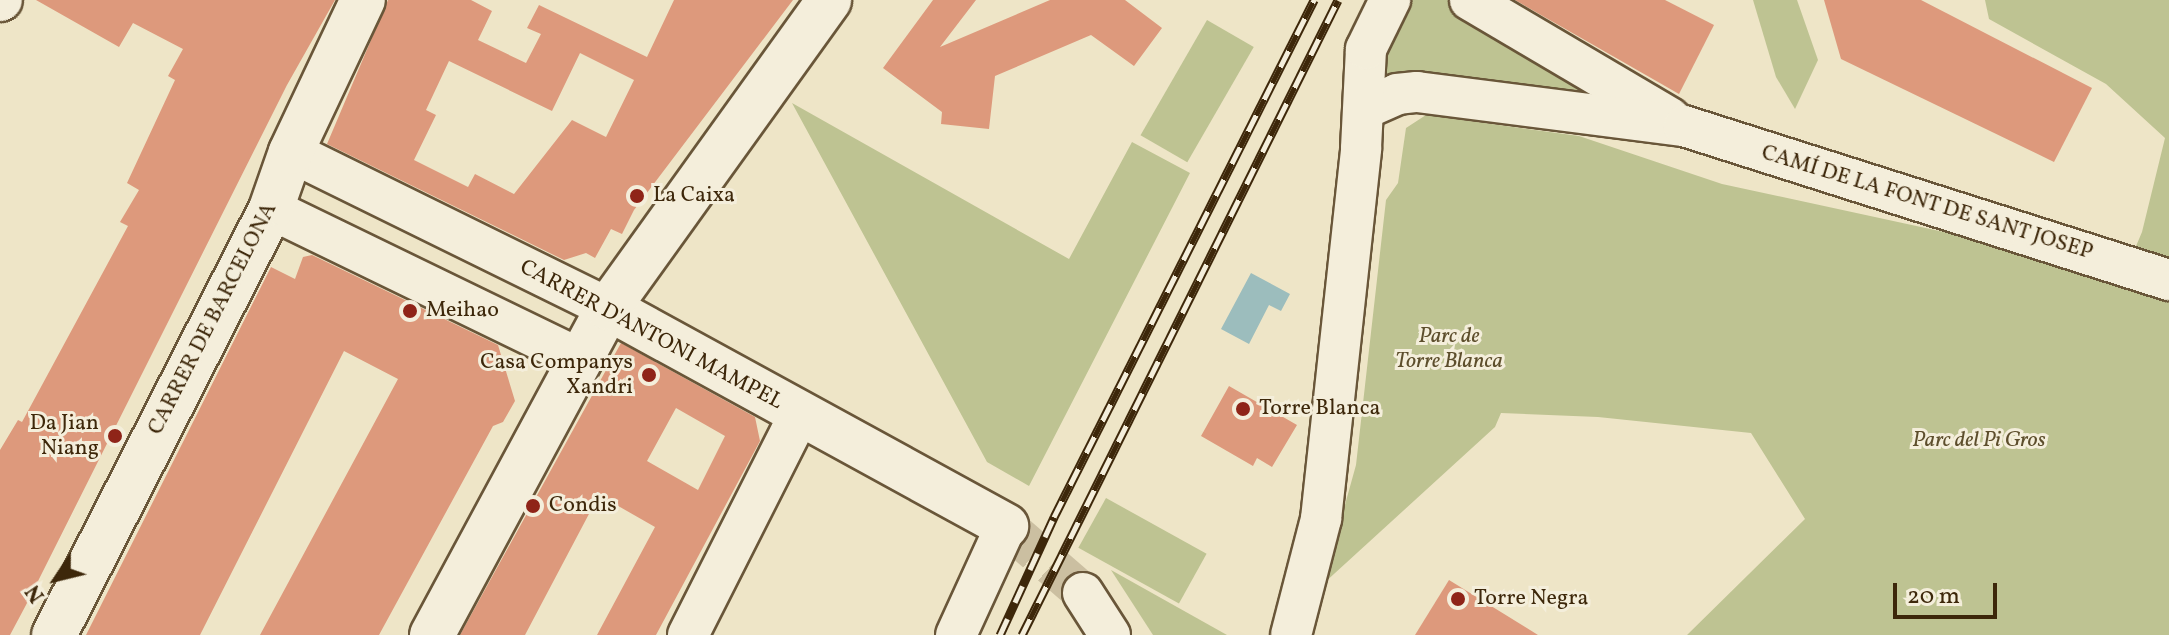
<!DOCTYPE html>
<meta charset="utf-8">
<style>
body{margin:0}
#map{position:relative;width:2169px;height:635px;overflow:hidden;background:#eee5c7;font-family:Vollkorn,serif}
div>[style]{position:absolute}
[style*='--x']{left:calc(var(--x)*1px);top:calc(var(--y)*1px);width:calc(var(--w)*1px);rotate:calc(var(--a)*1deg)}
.green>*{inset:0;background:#bec392;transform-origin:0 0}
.water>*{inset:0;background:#9cbdbd}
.building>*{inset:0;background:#dd997c}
.street-tunnel>*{height:40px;margin-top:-20px;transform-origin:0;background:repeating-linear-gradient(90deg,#cbbfa1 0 40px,transparent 0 60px)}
.roads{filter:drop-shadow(2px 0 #695639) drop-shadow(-2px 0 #695639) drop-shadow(0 2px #695639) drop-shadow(0 -2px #695639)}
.street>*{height:40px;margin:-20px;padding:0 20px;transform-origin:20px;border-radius:20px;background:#f4eedb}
.secondary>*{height:44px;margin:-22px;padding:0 22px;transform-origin:22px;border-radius:22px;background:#f4eedb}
.rail>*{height:9px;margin-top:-4.5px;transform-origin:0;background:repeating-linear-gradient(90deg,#f4eedb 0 18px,#3d270a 0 36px);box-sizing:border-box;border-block:2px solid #3d270a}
.dots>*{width:22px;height:22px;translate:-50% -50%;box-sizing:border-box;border:4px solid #f4eedb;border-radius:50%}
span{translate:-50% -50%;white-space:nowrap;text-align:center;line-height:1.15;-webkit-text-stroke:6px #f4eedb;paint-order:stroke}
.poi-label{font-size:22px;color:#3d270a}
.left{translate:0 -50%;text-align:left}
.right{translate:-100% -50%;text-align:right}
.street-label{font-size:22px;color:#3d270a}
.park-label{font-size:22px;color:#5d4e2c;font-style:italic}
.north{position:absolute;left:16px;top:539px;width:80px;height:80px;-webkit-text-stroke:6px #f4eedb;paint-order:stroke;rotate:235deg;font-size:22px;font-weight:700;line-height:32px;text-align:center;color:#3d270a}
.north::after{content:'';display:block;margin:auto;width:28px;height:36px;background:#3d270a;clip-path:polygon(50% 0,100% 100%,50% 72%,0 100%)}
.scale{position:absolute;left:1893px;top:583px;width:104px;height:36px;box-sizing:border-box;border:4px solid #3d270a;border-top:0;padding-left:10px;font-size:24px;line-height:28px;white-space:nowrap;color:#3d270a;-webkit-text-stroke:6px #f4eedb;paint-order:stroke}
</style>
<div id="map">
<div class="green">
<i style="clip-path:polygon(1407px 0,1458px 0,1644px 112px,1387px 78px,1387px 42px)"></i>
<i style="clip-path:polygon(1753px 0,1797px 0,1818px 60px,1795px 109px,1776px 77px)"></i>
<i style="clip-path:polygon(1985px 0,2169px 0,2169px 635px,1687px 635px,1805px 519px,1751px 433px,1598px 417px,1501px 413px,1495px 427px,1323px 584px,1356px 465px,1386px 200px,1398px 183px,1406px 128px,1426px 115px,1579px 136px,1722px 184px,1944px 232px,2120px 284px,2142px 232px,2165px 138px,2106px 84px,1989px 19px)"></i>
<i style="left:1207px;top:20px;width:54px;height:133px;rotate:30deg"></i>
<i style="clip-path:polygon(792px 103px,1069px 259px,1132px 142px,1190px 173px,1029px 486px,987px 462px)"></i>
<i style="left:1106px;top:498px;width:115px;height:57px;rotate:29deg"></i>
<i style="clip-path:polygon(1111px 570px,1227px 635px,1153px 635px)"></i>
</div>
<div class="water">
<i style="clip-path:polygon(1251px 273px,1290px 294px,1281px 311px,1269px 305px,1249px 344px,1221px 329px)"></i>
</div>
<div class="building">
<i style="clip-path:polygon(36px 0,335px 0,287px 85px,26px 605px,10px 635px,0 635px,0 450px,18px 420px,22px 422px,128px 226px,120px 222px,139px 190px,127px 183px,175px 80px,168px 76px,183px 49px,133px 23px,119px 47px)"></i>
<i style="clip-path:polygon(evenodd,388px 0,471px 0,492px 11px,478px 40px,526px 63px,541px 34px,527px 28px,539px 5px,647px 57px,674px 0,793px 0,634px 210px,622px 234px,611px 229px,595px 258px,586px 253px,564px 260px,327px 144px,388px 0,580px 53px,634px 80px,606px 137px,572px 120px,514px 194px,475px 174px,468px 187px,414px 160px,436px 115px,426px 110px,449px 61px,552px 111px,580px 53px)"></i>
<i style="clip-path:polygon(933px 0,976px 0,940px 47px,1050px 0,1125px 0,1162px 28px,1134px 66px,1091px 35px,995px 76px,989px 129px,941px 124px,942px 112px,883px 68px)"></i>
<i style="clip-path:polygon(1515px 0,1665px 0,1714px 25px,1679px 94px)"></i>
<i style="clip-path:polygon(1824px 0,1921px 0,2092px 88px,2054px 162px,1841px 59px)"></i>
<i style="clip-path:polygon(312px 255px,498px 345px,515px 401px,503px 422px,493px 426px,379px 635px,260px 635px,398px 379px,344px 351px,200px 635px,86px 635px,271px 267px,295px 279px,303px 257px)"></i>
<i style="clip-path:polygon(evenodd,621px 343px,755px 417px,760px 441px,656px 635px,597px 635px,655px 527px,599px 495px,525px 635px,460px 635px,621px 343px,676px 408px,725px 436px,698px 490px,647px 461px,676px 408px)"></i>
<i style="clip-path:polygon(1229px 386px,1297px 425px,1272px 467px,1257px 458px,1253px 466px,1201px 436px)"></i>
<i style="clip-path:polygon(1449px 580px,1538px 635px,1415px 635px)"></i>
</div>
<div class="street-tunnel">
<i style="--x:1006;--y:526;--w:102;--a:41"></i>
</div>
<div class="roads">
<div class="street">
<i style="--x:1470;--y:0;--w:232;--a:30.5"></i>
<i style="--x:0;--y:1;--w:2;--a:-27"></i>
<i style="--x:1364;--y:109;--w:36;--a:-24"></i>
<i style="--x:1397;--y:94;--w:20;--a:-6"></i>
<i style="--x:1417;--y:92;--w:269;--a:7.3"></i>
<i style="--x:1684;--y:126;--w:509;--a:17.62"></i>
<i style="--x:291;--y:152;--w:353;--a:26.2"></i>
<i style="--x:271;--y:209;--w:343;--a:25.9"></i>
<i style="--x:1083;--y:593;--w:50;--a:57.3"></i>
<i style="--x:688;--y:635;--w:246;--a:-63.2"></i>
<i style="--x:956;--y:635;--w:120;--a:-65.4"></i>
<i style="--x:1291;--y:635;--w:120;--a:-75.5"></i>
<i style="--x:1321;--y:519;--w:373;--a:-83.8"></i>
<i style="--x:1361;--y:148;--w:99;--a:-87.1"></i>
<i style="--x:1366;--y:49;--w:55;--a:-63.9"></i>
</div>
<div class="secondary">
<i style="--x:608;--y:308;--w:454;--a:28.7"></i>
<i style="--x:54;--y:635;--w:478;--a:-63"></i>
<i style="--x:271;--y:209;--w:60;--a:-70.7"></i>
<i style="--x:291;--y:152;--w:168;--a:-64.7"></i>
<i style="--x:432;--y:635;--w:371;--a:-61.7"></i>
<i style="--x:608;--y:308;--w:379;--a:-54.3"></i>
</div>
</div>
<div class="rail">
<i style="--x:1000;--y:635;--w:130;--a:-65.4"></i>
<i style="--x:1054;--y:517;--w:579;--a:-63.3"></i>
<i style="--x:1022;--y:635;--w:709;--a:-63.54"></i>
</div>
<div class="dots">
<i style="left:637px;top:196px;background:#8f2418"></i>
<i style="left:410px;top:311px;background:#8f2418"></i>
<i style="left:649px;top:375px;background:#8f2418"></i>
<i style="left:1243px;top:409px;background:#8f2418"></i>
<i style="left:115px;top:436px;background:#8f2418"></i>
<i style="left:533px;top:506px;background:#8f2418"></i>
<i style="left:1458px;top:599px;background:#8f2418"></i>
</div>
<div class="poi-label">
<span class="left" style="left:653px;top:196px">La Caixa</span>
<span class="left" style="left:426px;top:311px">Meihao</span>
<span class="right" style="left:633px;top:375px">Casa Companys<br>Xandri</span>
<span class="left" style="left:1259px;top:409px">Torre Blanca</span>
<span class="right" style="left:99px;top:436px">Da Jian<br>Niang</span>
<span class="left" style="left:549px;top:506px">Condis</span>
<span class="left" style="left:1474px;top:599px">Torre Negra</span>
</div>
<div class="street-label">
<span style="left:1927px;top:203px;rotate:17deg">CAMÍ DE LA FONT DE SANT JOSEP</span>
<span style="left:213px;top:319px;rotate:-63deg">CARRER DE BARCELONA</span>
<span style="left:651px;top:335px;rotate:28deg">CARRER D'ANTONI MAMPEL</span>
</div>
<div class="park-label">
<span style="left:1449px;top:349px">Parc de<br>Torre Blanca</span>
<span style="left:1979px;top:441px">Parc del Pi Gros</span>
</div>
<div class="north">N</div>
<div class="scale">20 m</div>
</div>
